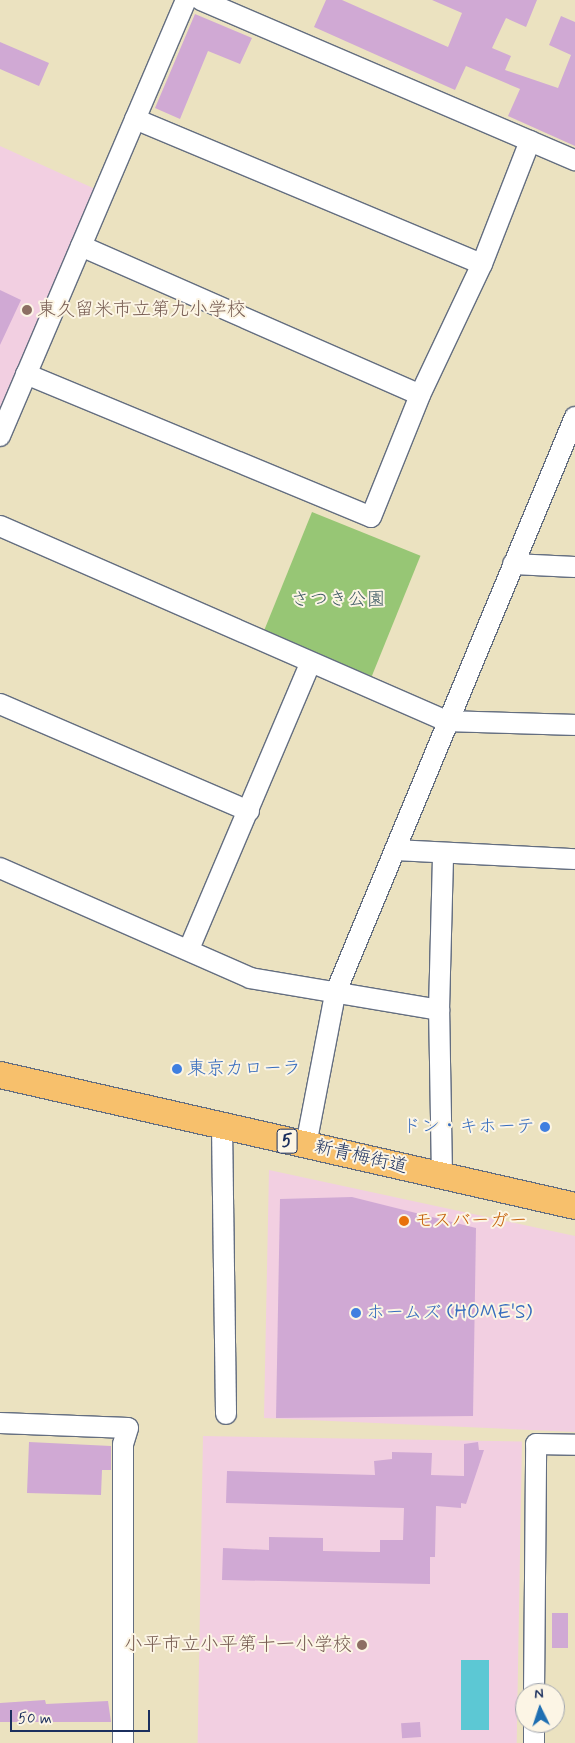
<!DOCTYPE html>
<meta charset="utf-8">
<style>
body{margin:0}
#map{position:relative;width:575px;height:1743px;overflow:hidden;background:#ebe2c0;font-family:Mynerve,"Klee One",sans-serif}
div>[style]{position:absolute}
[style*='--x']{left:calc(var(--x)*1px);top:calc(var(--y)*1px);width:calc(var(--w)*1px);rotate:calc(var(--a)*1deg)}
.built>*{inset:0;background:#f2cfe1;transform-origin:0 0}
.green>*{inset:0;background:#97c675;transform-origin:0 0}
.water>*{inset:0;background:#5cc8d4;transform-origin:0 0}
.building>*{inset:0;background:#d0a9d4;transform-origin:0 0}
.roads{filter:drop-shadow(1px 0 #646e80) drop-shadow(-1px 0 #646e80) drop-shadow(0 1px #646e80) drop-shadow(0 -1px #646e80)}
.minor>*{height:20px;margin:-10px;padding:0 10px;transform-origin:10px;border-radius:10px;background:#fff}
.major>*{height:26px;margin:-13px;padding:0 13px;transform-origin:13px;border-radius:13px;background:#f7c06c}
.dots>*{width:14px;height:14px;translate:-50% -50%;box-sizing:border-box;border:2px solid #fcf5e5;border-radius:50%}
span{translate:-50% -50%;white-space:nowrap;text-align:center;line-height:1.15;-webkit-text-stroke:4px #fcf5e5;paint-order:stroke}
.shield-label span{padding:1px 4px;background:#fcf5e5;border:1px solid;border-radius:4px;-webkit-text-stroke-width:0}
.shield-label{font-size:18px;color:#1b2f5e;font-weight:700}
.education-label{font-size:19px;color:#785e54}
.left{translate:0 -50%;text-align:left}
.right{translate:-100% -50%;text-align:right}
.park-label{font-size:19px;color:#405c65}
.shop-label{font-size:19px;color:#366cbe}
.street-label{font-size:19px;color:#1b2f5e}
.food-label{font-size:19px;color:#c56008}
.north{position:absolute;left:515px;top:1683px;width:50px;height:50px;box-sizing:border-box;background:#fcf5e5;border:1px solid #a2a6af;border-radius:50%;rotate:356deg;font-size:14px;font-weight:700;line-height:20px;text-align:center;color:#1b2f5e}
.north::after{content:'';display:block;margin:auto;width:18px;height:22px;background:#1f6fb2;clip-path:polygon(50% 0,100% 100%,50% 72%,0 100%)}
.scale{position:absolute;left:10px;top:1710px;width:140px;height:22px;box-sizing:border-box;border:2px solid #1b2f5e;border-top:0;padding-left:6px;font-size:15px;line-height:18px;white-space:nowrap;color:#1b2f5e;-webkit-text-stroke:4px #fcf5e5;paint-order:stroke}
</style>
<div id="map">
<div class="built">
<i style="clip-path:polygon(0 146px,104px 193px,0 436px)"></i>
<i style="clip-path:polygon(269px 1170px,575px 1236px,575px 1432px,264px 1418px)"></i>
<i style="left:203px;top:1436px;width:319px;height:307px;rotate:1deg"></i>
</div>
<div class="green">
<i style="left:312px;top:512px;width:117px;height:130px;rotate:22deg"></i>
</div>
<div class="water">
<i style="left:461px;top:1660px;width:28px;height:70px"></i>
</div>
<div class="building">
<i style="clip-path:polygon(326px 0,342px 0,448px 47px,462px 13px,432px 0,537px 0,526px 27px,506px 18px,492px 48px,511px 56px,505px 70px,558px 88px,571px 55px,549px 45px,561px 16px,575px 22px,575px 146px,508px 116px,520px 89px,466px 66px,455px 90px,314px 27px)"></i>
<i style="clip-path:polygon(195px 14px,252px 38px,240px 64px,208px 51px,180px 119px,155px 108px)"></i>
<i style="clip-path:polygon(0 42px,49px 63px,39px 86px,0 69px)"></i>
<i style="clip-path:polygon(0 290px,21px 300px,0 345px)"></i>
<i style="clip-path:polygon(352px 1197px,476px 1228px,473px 1416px,276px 1418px,280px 1199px)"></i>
<i style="clip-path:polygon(29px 1442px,111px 1446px,111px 1470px,102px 1470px,101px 1495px,27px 1493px)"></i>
<i style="clip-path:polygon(478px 1442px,479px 1450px,484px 1450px,466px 1504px,461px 1503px,461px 1508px,436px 1506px,435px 1557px,430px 1557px,430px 1584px,222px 1580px,223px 1548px,269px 1550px,269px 1537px,323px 1538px,323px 1551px,374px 1552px,380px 1552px,380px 1540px,403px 1540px,404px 1508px,226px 1503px,227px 1471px,375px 1475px,374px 1461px,392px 1459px,392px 1452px,432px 1453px,431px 1475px,464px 1476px,464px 1444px)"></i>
<i style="left:568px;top:1613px;width:35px;height:16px;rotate:90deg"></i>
<i style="clip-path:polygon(45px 1700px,46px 1704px,108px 1701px,111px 1722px,0 1722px,0 1703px)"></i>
<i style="left:420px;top:1722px;width:15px;height:19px;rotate:86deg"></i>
</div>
<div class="roads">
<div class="minor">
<i style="--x:201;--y:0;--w:407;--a:23.2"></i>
<i style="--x:135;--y:119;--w:376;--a:22.7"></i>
<i style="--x:81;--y:246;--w:370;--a:23.7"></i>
<i style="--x:26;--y:374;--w:373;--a:22.5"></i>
<i style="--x:371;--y:517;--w:131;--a:-68.1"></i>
<i style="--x:420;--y:395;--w:145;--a:-64.7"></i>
<i style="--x:482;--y:264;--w:132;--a:-68.7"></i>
<i style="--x:0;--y:436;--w:474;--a:-66.9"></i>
<i style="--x:0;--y:526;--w:487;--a:23.6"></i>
<i style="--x:446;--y:721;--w:129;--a:1.8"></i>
<i style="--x:513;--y:564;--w:62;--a:2.8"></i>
<i style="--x:0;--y:704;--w:271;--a:23.3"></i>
<i style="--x:395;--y:850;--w:180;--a:2.9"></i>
<i style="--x:0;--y:868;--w:273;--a:23.7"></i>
<i style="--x:250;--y:978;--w:192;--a:9.6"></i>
<i style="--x:189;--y:949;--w:310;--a:-67"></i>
<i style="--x:222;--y:1126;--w:288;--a:89.2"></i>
<i style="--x:306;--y:1145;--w:154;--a:-79.1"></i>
<i style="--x:335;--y:994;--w:625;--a:-67.42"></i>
<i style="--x:442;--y:1176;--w:166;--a:-91"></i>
<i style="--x:439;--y:1010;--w:157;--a:-88.5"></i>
<i style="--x:0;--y:1423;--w:128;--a:2.2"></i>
<i style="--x:128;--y:1428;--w:17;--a:107"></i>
<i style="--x:123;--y:1444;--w:299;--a:90"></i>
<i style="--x:534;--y:1693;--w:249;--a:-89.5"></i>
<i style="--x:536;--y:1444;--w:39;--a:1"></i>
<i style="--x:534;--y:1743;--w:20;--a:-90"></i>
</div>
<div class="major">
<i style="--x:0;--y:1075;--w:590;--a:12.83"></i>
</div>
</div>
<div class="dots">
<i style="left:27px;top:310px;background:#8d6e63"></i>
<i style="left:177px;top:1069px;background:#3f7fe0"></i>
<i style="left:545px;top:1127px;background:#3f7fe0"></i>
<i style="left:404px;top:1221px;background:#e8710a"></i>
<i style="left:356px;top:1313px;background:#3f7fe0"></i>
<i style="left:362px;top:1645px;background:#8d6e63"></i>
</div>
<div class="shield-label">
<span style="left:287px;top:1141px">5</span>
</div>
<div class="education-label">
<span class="left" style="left:37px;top:310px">東久留米市立第九小学校</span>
<span class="right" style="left:352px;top:1645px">小平市立小平第十一小学校</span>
</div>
<div class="park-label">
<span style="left:338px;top:600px">さつき公園</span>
</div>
<div class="shop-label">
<span class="left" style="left:187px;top:1069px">東京カローラ</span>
<span class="right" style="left:535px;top:1127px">ドン・キホーテ</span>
<span class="left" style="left:366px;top:1313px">ホームズ (HOME'S)</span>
</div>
<div class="street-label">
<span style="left:361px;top:1157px;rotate:13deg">新青梅街道</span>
</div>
<div class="food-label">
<span class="left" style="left:414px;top:1221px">モスバーガー</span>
</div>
<div class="north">N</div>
<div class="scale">50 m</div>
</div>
